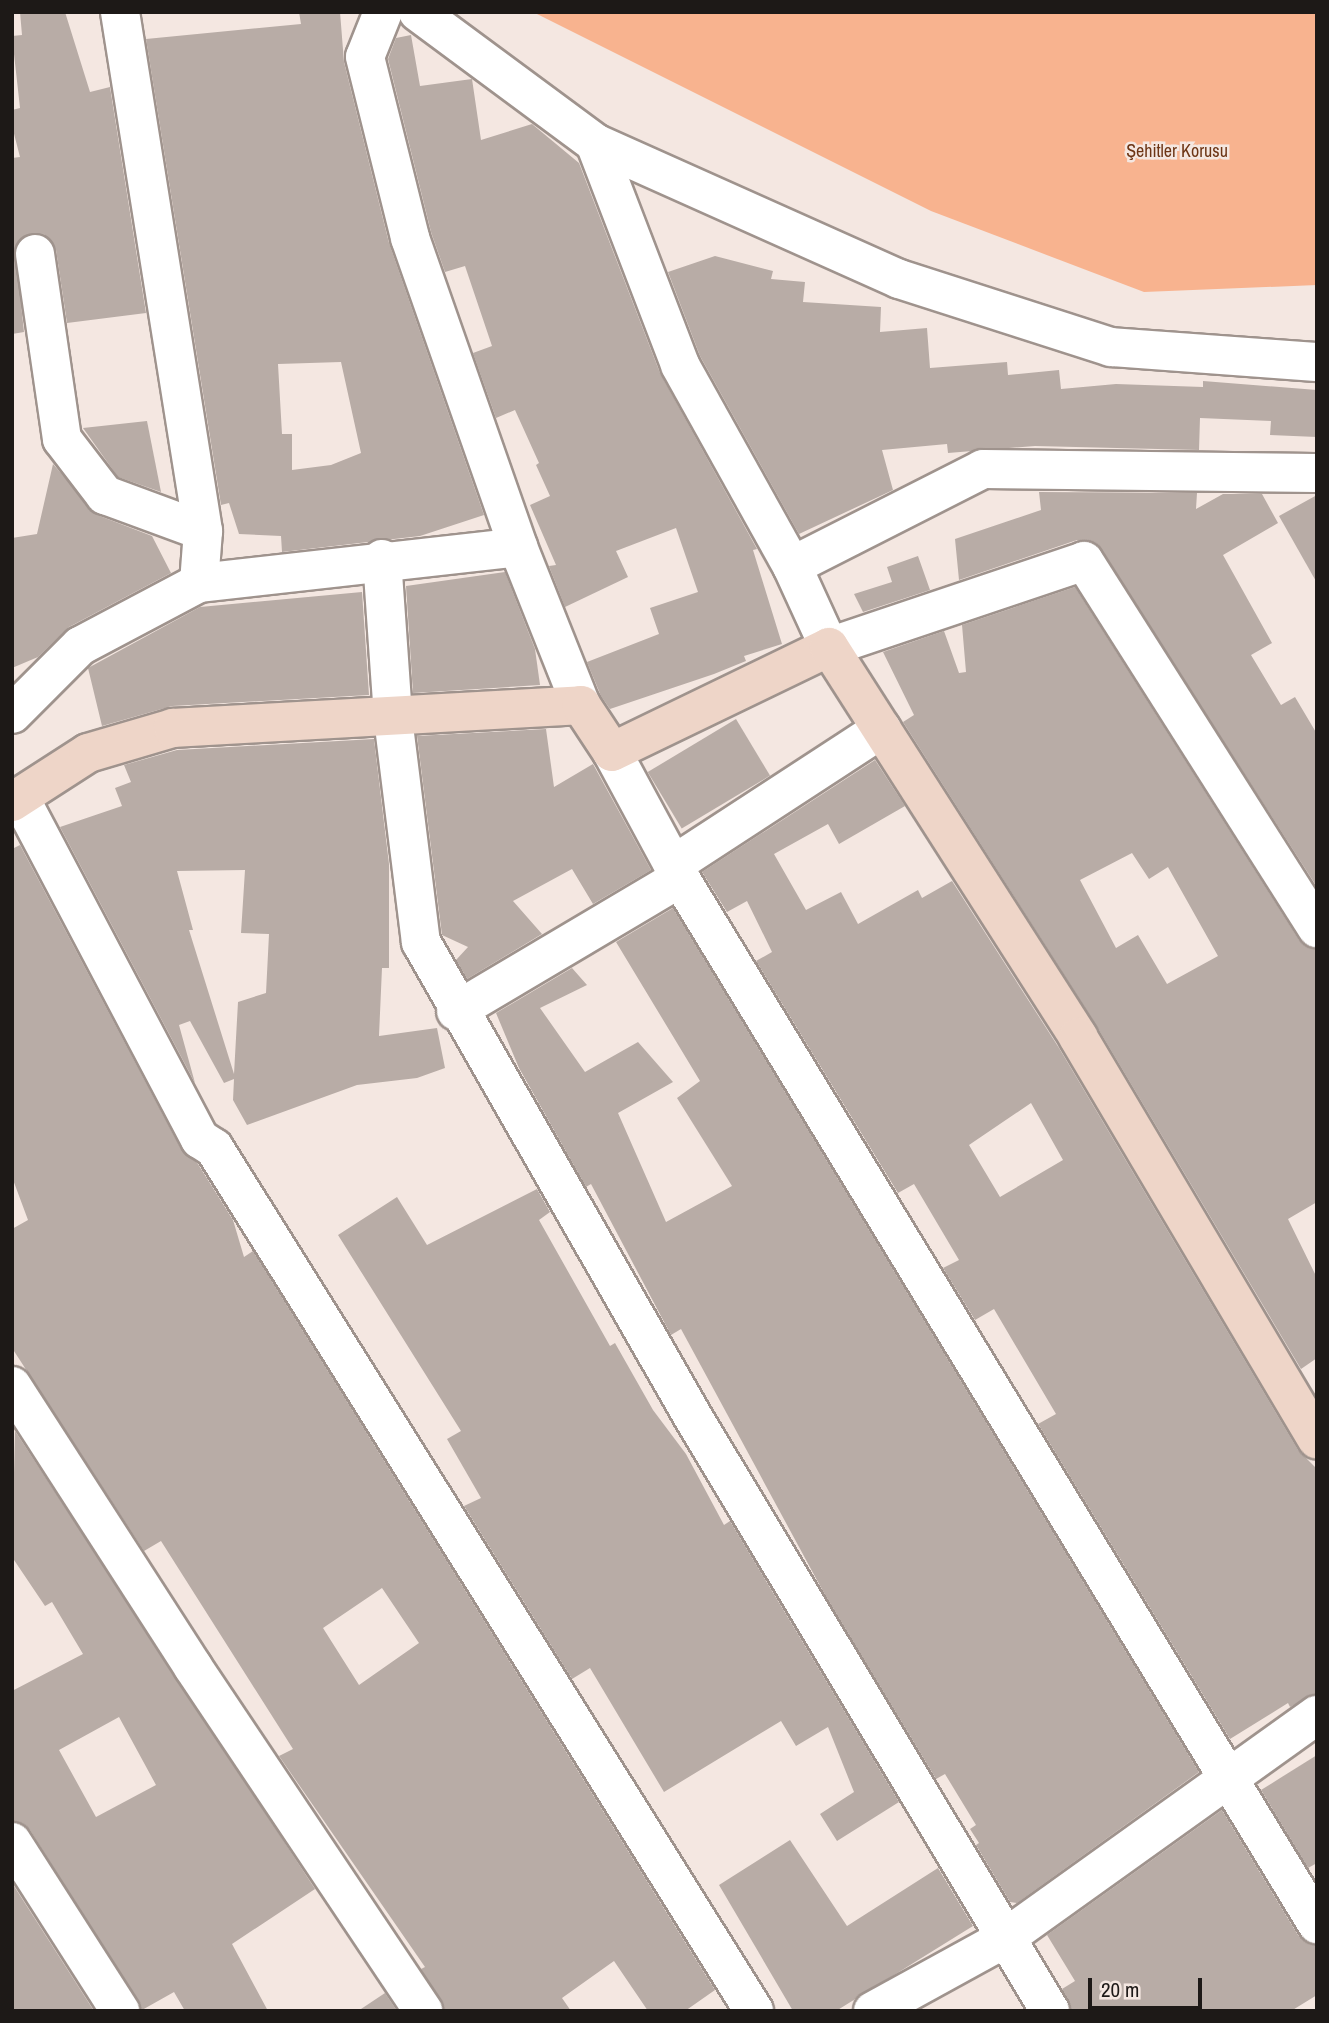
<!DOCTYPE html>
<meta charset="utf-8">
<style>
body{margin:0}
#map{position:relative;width:1329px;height:2023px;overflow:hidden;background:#f4e7e1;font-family:"Archivo Narrow",sans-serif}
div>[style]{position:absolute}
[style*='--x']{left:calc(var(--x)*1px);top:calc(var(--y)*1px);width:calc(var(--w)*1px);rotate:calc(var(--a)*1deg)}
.green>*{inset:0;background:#f8b38f}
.building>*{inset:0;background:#b8aca6;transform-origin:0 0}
.roads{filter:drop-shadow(2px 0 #9f938d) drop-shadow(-2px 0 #9f938d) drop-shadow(0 2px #9f938d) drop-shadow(0 -2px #9f938d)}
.street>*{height:38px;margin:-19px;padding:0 19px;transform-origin:19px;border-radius:19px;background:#fff}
.secondary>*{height:38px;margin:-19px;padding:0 19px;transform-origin:19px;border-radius:19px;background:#eed5c8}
span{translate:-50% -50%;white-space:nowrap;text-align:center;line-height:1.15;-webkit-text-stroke:5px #f4e7e1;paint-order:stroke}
.park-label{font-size:18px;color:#6d3515}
.frame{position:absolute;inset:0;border:14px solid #1d1917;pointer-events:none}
.scale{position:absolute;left:1088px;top:1978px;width:114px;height:32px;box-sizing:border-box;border:4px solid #1d1917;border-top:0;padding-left:9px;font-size:21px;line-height:24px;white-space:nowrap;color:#1d1917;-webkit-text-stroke:5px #f4e7e1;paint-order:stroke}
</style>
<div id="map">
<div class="green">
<i style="clip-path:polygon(533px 12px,1317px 12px,1317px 285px,1144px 292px,931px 211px)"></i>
</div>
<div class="building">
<i style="clip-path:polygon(20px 12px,65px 12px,90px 92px,110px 87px,146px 313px,67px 323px,56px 250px,44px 234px,31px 233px,15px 247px,24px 332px,12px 334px,12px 158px,20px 157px,12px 126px,12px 110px,20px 108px,12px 36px,22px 35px)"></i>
<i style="clip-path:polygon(evenodd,299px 12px,340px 12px,344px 62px,389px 243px,484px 515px,420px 536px,282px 552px,281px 536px,239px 534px,229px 503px,221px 505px,146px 39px,301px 24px,299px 12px,341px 362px,361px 453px,331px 465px,292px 470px,292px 434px,282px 434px,278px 364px,341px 362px)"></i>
<i style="clip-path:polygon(411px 35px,420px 86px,472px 79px,481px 140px,532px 124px,579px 163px,660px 373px,757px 549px,753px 550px,782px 644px,744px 656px,746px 661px,714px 674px,610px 709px,601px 696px,587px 662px,659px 634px,650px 608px,698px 592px,676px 528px,616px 551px,628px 577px,565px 607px,549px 566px,556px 565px,530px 505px,550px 496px,536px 465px,539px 463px,515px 410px,496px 418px,473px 353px,492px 346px,465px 266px,445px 272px,431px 232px,388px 59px,396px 38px)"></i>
<i style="clip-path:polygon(715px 256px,773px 271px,771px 279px,805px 282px,803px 302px,881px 307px,880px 332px,927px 328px,930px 368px,1007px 362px,1008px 375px,1059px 370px,1061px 389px,1116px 384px,1203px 387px,1203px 381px,1317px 390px,1317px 437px,1270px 435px,1271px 421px,1200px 418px,1199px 450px,1035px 446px,948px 453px,947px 444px,882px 450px,893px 490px,799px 534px,700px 356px,668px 272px)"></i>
<i style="clip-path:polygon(147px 421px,161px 492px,118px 477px,83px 428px)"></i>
<i style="clip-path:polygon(53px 464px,97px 515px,152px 536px,171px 573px,69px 627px,38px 657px,12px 668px,12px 538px,37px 534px)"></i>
<i style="clip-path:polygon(1039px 492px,1197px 493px,1196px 509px,1223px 494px,1262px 494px,1278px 523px,1223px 555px,1272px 643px,1251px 655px,1281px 705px,1295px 697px,1317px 734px,1317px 887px,1096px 543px,1077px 540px,959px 580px,955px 539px,1041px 510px)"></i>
<i style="clip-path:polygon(1317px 495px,1317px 583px,1279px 516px)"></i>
<i style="clip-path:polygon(918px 556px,930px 590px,863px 612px,854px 594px,892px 582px,887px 567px)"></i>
<i style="clip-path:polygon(505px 572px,535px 649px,540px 685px,413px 693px,406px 586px)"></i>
<i style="clip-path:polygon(evenodd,1075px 587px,1299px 940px,1317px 950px,1317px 1202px,1288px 1219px,1317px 1278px,1317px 1358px,1301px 1369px,1096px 1025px,903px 722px,914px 715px,883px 652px,944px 631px,959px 673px,966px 672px,962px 625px,1075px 587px,1132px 853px,1149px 879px,1168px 867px,1218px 956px,1167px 984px,1138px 935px,1116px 948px,1080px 880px,1132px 853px)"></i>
<i style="clip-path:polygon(362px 592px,369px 695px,172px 706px,102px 726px,88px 668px,200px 607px)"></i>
<i style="left:736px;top:719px;width:66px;height:103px;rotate:59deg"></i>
<i style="clip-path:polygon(546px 729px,554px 787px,593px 764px,651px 870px,593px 904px,572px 869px,513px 901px,542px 934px,467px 979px,456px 960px,468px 947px,442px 935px,417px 736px)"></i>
<i style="clip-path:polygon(evenodd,374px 739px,389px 864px,389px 968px,382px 968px,379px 1036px,437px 1028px,445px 1068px,417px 1078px,357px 1085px,247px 1125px,233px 1100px,234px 1079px,224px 1083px,190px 1021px,179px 1025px,195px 1083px,60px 827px,122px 806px,115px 788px,131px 782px,124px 765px,177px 750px,374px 739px,245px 870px,241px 933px,269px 934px,266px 993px,238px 1002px,234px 1074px,189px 930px,193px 930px,177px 871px,245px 870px)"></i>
<i style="clip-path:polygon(evenodd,875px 760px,905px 806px,839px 844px,828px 824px,774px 854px,806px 910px,841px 892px,858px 924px,918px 890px,922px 898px,952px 881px,1059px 1048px,1298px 1450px,1317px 1469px,1317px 1693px,1290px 1707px,1288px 1703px,1230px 1739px,1038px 1424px,1056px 1414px,994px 1309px,975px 1320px,943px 1268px,959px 1260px,914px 1184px,898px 1193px,756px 961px,772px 952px,747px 901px,727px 912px,702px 872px,875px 760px,1031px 1103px,1063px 1160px,1000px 1197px,969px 1145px,1031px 1103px)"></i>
<i style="clip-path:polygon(evenodd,20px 845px,181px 1149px,198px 1164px,233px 1220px,244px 1257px,253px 1251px,715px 1990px,685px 2011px,648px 2011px,614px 1961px,562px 1998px,571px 2011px,445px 2011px,421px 1969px,425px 1967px,279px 1756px,293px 1749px,161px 1541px,144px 1551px,12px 1348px,12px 1229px,28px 1220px,12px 1177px,12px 849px,20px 845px,382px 1588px,419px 1643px,359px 1685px,323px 1628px,382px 1588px)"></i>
<i style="clip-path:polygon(673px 908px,1199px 1772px,1017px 1903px,1010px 1902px,976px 1845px,979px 1843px,970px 1829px,976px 1825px,945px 1774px,936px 1779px,825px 1595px,681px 1329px,671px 1335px,591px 1184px,586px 1187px,519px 1068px,496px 1013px,572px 968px,587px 985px,540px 1008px,585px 1072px,638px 1042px,673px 1082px,618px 1113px,666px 1222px,732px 1186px,677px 1098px,700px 1081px,616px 942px)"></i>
<i style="clip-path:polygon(537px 1189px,550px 1212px,539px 1220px,610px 1346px,615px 1343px,653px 1410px,686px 1454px,724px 1525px,730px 1521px,899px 1802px,837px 1841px,820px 1814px,854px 1792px,828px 1727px,796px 1746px,781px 1721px,664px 1792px,590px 1668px,572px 1679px,464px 1506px,481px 1498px,447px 1439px,461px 1431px,338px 1235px,397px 1197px,427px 1245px)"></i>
<i style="clip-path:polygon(evenodd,15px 1431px,315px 1889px,232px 1944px,268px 2011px,185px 2011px,174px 1992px,142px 2010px,30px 1830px,12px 1820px,12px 1691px,83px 1654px,52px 1602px,45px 1606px,12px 1557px,15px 1431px,119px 1717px,156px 1785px,96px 1817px,59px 1750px,119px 1717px)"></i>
<i style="clip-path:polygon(1317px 1755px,1317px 1863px,1308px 1868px,1261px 1790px)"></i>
<i style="clip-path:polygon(1222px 1810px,1298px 1935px,1317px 1946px,1317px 1995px,1291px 2011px,1072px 2011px,1062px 1989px,1075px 1981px,1047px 1935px)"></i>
<i style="clip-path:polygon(790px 1840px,847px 1926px,938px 1868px,973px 1926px,836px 2011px,793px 2011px,719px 1885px)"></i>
<i style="clip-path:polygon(12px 1883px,94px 2011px,12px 2011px)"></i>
<i style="clip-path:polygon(385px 1993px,397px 2011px,358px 2011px)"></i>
</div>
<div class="roads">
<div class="street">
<i style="--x:120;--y:12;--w:526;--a:80.91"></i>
<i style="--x:203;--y:531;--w:52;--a:94.4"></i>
<i style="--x:383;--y:12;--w:48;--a:111.8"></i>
<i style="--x:365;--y:57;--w:187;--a:76"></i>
<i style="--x:410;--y:238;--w:327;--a:70.7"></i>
<i style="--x:518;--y:547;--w:170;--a:68.3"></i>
<i style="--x:418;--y:12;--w:220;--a:36.5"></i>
<i style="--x:595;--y:143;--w:333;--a:24.1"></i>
<i style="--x:899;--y:279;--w:223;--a:17.8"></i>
<i style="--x:1111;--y:347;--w:207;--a:4.2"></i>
<i style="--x:595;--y:143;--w:238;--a:69"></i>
<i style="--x:680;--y:365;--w:230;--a:60.9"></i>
<i style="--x:792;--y:566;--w:89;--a:65.4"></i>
<i style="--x:829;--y:647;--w:269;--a:-18.6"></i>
<i style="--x:1084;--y:561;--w:435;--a:57.6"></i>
<i style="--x:35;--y:254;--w:187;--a:81.7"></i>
<i style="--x:62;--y:439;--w:71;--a:52.5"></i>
<i style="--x:105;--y:495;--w:104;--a:20.2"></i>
<i style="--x:382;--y:559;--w:159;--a:86"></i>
<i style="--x:393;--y:718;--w:226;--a:82.9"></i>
<i style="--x:421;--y:942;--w:547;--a:60.2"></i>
<i style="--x:693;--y:1417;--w:693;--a:58.99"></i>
<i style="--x:792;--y:566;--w:214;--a:-26.9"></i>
<i style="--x:983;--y:469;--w:334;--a:0.7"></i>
<i style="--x:12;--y:714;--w:96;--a:-45"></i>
<i style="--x:80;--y:646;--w:135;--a:-27.9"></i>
<i style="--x:199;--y:583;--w:321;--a:-6.4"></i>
<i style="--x:612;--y:752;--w:143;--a:61.6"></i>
<i style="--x:680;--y:878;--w:1225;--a:58.66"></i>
<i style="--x:20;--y:798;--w:386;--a:62.2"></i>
<i style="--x:200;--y:1139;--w:17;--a:33"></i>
<i style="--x:214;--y:1148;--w:1018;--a:57.96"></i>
<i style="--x:673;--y:865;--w:249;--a:-33.1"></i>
<i style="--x:456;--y:1011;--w:261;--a:-30.7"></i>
<i style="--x:12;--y:1386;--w:334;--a:57.2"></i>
<i style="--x:193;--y:1667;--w:414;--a:56.2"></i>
<i style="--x:12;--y:1842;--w:201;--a:57.4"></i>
<i style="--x:873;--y:2011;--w:149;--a:-28.8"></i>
<i style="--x:1004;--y:1939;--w:385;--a:-35.6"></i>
</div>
<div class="secondary">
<i style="--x:12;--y:802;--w:90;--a:-32.8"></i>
<i style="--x:88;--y:753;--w:89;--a:-16.4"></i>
<i style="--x:173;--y:728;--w:409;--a:-3.2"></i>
<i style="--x:581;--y:705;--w:56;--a:56.6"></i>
<i style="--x:612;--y:752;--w:241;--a:-25.8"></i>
<i style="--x:829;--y:647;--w:463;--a:57.4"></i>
<i style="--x:1078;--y:1037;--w:468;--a:59.3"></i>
</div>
</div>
<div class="park-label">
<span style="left:1177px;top:151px">Şehitler Korusu</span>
</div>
<div class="frame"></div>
<div class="scale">20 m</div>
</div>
